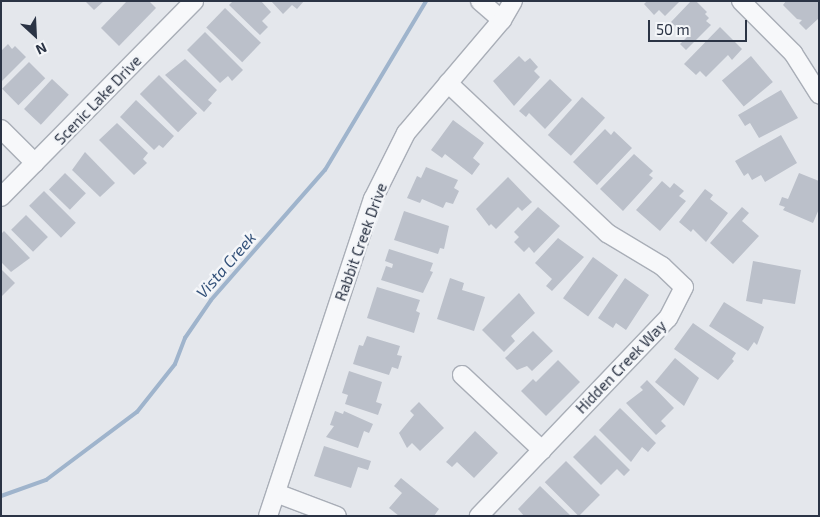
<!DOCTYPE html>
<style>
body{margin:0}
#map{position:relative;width:820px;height:517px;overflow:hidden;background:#e4e7ec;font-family:"Exo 2",sans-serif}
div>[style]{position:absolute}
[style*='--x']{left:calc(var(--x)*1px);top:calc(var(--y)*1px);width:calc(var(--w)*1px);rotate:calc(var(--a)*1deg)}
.stream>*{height:4px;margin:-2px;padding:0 2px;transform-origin:2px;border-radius:2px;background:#9fb4cc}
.building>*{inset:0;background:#bbc0ca;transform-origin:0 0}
.roads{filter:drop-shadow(1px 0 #a9aeb7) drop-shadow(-1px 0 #a9aeb7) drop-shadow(0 1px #a9aeb7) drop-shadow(0 -1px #a9aeb7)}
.minor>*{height:18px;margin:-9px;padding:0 9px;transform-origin:9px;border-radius:9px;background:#f7f8fa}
span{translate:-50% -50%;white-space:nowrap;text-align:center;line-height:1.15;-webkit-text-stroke:5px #f4f6f9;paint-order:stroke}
.street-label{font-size:15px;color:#2b3445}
.water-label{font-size:16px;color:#34527a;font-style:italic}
.frame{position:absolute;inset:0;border:2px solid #2b3445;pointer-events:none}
.north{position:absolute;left:10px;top:10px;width:50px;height:50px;-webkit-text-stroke:4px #f4f6f9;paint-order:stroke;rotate:155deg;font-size:14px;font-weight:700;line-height:20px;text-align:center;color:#2b3445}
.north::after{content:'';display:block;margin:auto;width:18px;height:22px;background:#2b3445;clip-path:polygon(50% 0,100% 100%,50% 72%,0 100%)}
.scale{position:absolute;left:648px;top:20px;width:99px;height:22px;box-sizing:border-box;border:2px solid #2b3445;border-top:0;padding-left:6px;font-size:15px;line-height:18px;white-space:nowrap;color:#2b3445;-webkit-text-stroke:4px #f4f6f9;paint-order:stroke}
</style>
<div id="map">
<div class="stream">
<i style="--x:1;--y:496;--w:48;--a:-19.6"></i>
<i style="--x:46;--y:480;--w:114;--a:-36.8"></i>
<i style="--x:137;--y:412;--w:61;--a:-51.6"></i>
<i style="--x:175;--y:364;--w:28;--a:-69"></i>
<i style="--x:185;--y:338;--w:46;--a:-55.6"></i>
<i style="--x:211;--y:300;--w:173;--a:-48.8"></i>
<i style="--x:325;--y:170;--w:197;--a:-59.1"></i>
</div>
<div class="building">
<i style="clip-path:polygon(85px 1px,104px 1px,94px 10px)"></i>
<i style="clip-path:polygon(127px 1px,149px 1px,156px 8px,119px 46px,101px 28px)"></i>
<i style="clip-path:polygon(233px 1px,261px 1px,271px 12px,262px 21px,268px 27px,260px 35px,229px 5px)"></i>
<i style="clip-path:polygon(271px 1px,304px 1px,297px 9px,292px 5px,283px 14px)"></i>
<i style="clip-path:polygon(647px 1px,680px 1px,665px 16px,659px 10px,654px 15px,644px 4px)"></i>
<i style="clip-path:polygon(691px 1px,696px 1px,707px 12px,705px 14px,709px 18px,706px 21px,711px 25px,686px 50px,680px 44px,687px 37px,671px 22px)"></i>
<i style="clip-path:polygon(786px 1px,819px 1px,819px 18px,806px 30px,799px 23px,802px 20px,797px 19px,783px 5px)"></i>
<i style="left:225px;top:8px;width:50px;height:27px;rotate:44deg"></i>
<i style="clip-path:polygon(720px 27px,742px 49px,732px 60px,728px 55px,706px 77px,700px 71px,696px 75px,684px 64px)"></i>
<i style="clip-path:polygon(205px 32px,243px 70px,232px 81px,228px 76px,220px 83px,187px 50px)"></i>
<i style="clip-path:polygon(8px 44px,12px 49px,15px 46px,26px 57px,1px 82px,1px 51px)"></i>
<i style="clip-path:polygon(519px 56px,525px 62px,530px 58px,538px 67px,534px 71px,540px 77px,514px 106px,493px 81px)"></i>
<i style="left:751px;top:56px;width:34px;height:38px;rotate:50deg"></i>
<i style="clip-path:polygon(185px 59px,217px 90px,208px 100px,212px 103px,204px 112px,165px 75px)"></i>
<i style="left:29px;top:62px;width:23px;height:38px;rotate:45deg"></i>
<i style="left:159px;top:75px;width:54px;height:27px;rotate:45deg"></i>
<i style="left:52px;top:79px;width:23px;height:41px;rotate:43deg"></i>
<i style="clip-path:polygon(550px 79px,572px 100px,545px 129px,529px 113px,526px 117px,519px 111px)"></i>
<i style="clip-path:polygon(781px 90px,798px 118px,759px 138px,750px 123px,745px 126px,738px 115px)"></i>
<i style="left:582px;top:97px;width:31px;height:51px;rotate:42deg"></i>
<i style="clip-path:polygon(136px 100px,174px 136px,163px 148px,159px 145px,154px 150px,120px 117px)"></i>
<i style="clip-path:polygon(453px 120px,484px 143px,473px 158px,480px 164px,472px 175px,445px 154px,442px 158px,431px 150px)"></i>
<i style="clip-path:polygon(117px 123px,148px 153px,143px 159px,147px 163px,134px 175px,99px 140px)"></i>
<i style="clip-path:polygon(605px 129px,611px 135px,614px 131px,632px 148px,597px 185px,573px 162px)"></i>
<i style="clip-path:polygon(781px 135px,797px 163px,765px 182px,761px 175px,752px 180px,748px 173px,744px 176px,735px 161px)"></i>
<i style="clip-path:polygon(85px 152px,115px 183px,100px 197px,72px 170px)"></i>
<i style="clip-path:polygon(634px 154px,653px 171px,649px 175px,653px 178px,623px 211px,600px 189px)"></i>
<i style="clip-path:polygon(426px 167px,458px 180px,454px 188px,459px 191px,453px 204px,446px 202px,443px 208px,422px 199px,420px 203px,407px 198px,417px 176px,421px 178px)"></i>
<i style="left:65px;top:173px;width:29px;height:23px;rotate:44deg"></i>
<i style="clip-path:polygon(799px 173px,819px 181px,819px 209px,813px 223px,783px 210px,785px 207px,779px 205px,782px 197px,788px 199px)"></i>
<i style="clip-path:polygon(508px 177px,532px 202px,522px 211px,518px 207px,496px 229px,491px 224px,489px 226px,476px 209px)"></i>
<i style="clip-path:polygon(662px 181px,670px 188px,674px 183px,684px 191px,679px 196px,686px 201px,660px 231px,636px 210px)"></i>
<i style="clip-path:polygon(705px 189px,713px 195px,710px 199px,728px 213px,706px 242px,693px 229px,691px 232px,679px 222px)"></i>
<i style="left:44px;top:191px;width:45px;height:21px;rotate:45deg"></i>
<i style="clip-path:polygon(538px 207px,560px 226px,534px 253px,529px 247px,524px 252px,514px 242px,519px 237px,514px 232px)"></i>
<i style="clip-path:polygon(742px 207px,749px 213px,742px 221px,759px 236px,733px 264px,710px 243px)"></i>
<i style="clip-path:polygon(404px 211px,449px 226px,444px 249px,440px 248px,438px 254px,394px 240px)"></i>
<i style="left:26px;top:215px;width:31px;height:21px;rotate:45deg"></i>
<i style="clip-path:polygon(4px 231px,30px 258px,11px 272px,1px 262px,1px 234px)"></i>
<i style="clip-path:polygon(558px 238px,584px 257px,552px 291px,546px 286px,552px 279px,535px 263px)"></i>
<i style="clip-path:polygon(389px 249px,433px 263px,430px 271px,433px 272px,423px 293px,381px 280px,386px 266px,392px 268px,393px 264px,385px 261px)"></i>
<i style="left:593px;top:257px;width:31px;height:51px;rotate:36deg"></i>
<i style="clip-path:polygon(753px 261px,801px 270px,795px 304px,763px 299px,762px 304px,746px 301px)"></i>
<i style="clip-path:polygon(1px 269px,15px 283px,1px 297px)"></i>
<i style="clip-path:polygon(450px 278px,464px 283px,462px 290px,485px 297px,474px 331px,437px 319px)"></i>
<i style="clip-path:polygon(625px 278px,649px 295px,626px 330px,616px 323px,613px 328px,598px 318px)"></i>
<i style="clip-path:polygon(377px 287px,420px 300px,416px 311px,420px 313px,414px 333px,367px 318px)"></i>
<i style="clip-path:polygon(519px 293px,535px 313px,511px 336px,515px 341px,504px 352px,482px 330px)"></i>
<i style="clip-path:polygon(724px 302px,764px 327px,757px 345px,754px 342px,748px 351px,709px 326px)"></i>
<i style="clip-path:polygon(693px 323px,736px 353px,732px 359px,734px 361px,718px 380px,674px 349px)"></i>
<i style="clip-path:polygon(533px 331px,553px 351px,532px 371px,527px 366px,517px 370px,505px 358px)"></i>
<i style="clip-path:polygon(367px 336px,400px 346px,397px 355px,402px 356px,398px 369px,392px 367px,389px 375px,353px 364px,359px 345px,363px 346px)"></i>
<i style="clip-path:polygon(675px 358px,699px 378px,684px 406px,655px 382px)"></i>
<i style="clip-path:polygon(558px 360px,580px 382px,546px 416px,521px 391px,533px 379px,536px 382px)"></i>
<i style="clip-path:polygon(349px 371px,382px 382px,376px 402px,382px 404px,378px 415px,345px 404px,348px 395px,342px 393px)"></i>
<i style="clip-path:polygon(647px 380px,674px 408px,661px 421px,666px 426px,656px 435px,626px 403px,643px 390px,640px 387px)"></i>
<i style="clip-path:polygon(419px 402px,444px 428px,420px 451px,412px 443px,407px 448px,399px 433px,414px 415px,410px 411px)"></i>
<i style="clip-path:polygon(620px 408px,656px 443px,648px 452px,642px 447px,631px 462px,599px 430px)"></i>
<i style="clip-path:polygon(335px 411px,343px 414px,344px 411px,373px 424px,369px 433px,364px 431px,358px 448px,326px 437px,334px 426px,330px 425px)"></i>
<i style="clip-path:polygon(475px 431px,498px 453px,474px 478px,457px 462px,452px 467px,446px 462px)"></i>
<i style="clip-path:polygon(595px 435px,630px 470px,624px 476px,617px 469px,601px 485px,573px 457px)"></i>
<i style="clip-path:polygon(324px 446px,371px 461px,368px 470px,358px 467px,351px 488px,314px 476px)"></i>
<i style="left:566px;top:461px;width:48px;height:30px;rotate:45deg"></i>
<i style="clip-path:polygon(401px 478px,439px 509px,434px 516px,399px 516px,389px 508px,402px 493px,394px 486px)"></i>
<i style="clip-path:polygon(540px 486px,571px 516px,524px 516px,518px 509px)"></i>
</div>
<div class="roads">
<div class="minor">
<i style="--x:480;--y:1;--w:29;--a:41"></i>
<i style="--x:741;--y:1;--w:74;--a:45"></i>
<i style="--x:793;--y:53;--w:49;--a:57.6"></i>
<i style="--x:448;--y:83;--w:219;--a:43.3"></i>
<i style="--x:607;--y:233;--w:64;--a:31"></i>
<i style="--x:662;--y:266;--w:30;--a:44"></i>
<i style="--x:684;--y:287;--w:35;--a:117"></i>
<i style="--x:668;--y:318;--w:274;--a:133.7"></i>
<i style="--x:1;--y:129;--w:48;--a:45"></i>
<i style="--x:1;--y:197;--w:275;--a:-45.4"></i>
<i style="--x:462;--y:375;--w:110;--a:43.2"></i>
<i style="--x:276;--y:493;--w:65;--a:20.7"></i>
<i style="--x:268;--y:516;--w:334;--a:-71.7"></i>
<i style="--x:373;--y:199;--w:74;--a:-63.4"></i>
<i style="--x:406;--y:133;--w:148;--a:-49.7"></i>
<i style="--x:502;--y:20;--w:22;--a:-60"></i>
</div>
</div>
<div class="street-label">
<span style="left:98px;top:100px;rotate:-46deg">Scenic Lake Drive</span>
<span style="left:361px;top:242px;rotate:-70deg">Rabbit Creek Drive</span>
<span style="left:621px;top:367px;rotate:-46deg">Hidden Creek Way</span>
</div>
<div class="water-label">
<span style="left:226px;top:265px;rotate:-49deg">Vista Creek</span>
</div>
<div class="frame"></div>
<div class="north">N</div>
<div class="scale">50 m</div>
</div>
